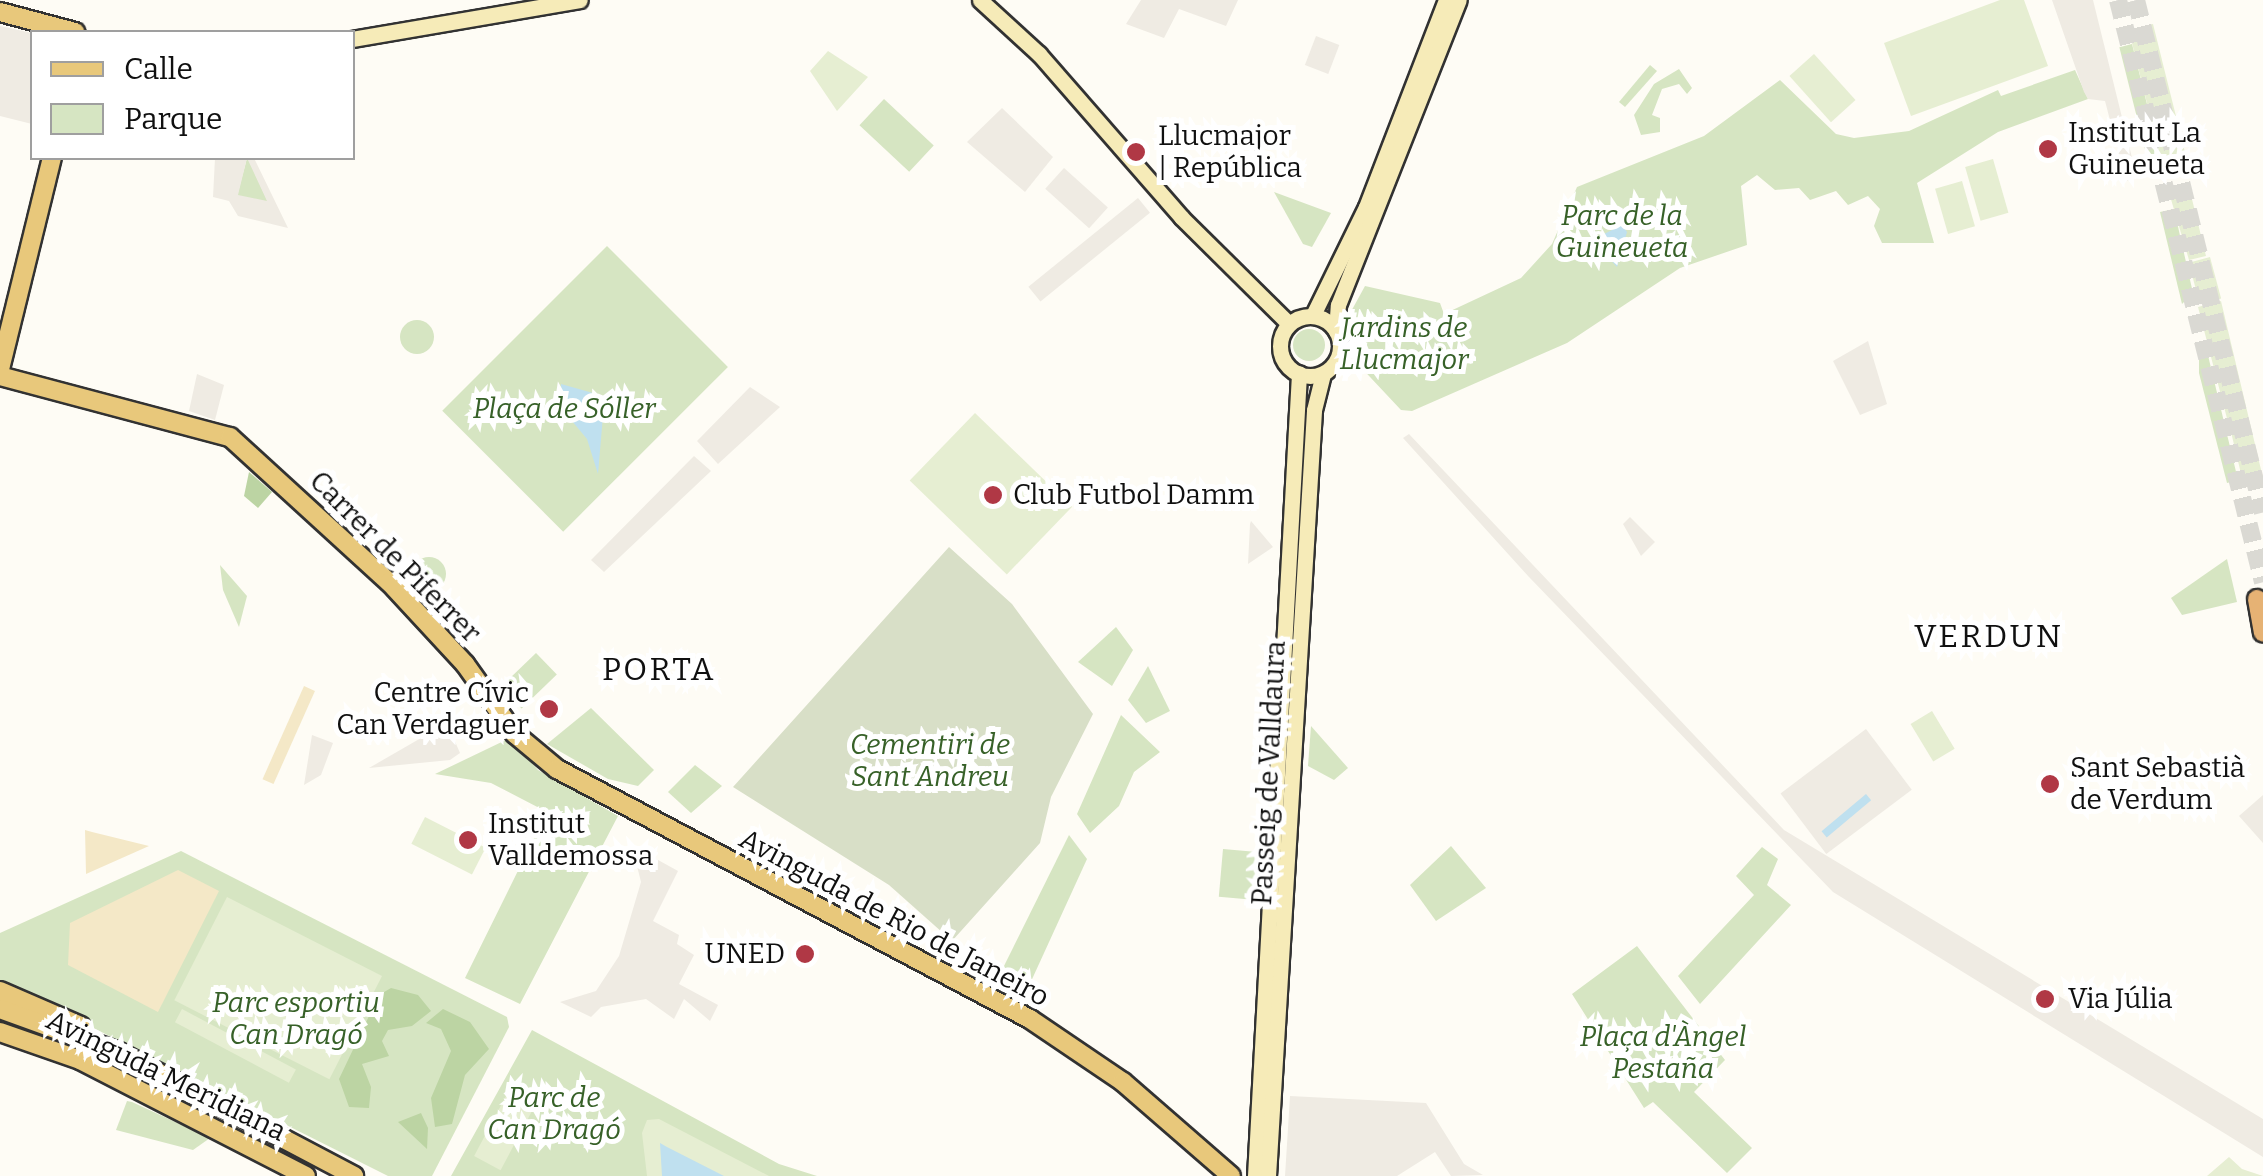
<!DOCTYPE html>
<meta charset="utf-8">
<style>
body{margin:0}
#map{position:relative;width:2263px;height:1176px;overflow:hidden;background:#fefcf5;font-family:Bitter,serif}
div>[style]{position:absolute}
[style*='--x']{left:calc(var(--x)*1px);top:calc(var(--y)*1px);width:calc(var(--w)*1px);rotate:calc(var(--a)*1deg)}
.green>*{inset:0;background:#d6e5c2;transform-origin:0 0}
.round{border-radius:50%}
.forest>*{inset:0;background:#bcd4a3}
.sand>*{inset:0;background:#f4e8c7;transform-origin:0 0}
.cemetery>*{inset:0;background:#d8dfc7}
.pitch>*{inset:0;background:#e6eed2;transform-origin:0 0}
.plaza>*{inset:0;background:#efebe3;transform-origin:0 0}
.water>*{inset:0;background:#bfe0ef;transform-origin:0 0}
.trunk-tunnel>*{height:18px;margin-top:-9px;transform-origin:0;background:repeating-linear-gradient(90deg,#dad9d3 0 18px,transparent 0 27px)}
.roads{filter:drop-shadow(2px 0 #323232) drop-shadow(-2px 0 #323232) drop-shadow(0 2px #323232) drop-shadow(0 -2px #323232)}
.secondary>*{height:15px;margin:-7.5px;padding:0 7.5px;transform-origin:7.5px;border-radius:7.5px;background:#f6ebb8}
.secondary>.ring{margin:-7.5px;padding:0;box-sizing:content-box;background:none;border:15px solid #f6ebb8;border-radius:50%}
.primary>*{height:18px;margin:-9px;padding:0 9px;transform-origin:9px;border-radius:9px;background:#e8c87b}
.trunk>*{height:18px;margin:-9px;padding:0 9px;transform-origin:9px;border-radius:9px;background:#e6b274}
.dots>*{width:28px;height:28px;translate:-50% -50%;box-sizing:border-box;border:5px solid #fff;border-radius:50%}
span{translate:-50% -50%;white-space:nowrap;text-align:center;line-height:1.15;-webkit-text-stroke:10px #fff;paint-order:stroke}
.poi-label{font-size:28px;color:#101010}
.left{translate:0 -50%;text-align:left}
.right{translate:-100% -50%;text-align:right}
.park-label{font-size:28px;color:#376128;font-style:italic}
.street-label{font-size:28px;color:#101010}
.quarter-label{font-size:32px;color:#101010;letter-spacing:2.5px}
.legend{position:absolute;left:30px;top:30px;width:325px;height:130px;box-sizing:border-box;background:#fff;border:2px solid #9f9f9f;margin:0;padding:12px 18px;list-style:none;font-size:30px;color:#101010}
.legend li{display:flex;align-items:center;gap:20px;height:50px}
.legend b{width:50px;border:2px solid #9f9f9f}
</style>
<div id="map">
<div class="green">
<i style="left:2132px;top:44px;width:120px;height:13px;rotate:76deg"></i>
<i style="clip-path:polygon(1650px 65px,1657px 71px,1625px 107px,1619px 102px)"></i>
<i style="clip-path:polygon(1679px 69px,1692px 88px,1687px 94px,1679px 84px,1662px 89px,1652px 115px,1660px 118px,1660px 132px,1641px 135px,1634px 115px,1654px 84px)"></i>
<i style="clip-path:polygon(2075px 70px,2088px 99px,1998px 132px,1917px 183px,1934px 243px,1882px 243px,1874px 226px,1880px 209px,1868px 196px,1848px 205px,1836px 191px,1810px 200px,1799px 188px,1775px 190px,1757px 175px,1741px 186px,1747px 245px,1680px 268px,1567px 343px,1412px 411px,1401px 410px,1355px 361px,1358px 333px,1348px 317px,1365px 286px,1440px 303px,1444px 314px,1521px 278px,1552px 244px,1577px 187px,1704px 136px,1780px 80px,1836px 134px,1854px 138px,1909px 131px,1998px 90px,2001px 96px)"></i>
<i style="left:884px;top:99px;width:68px;height:36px;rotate:43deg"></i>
<i style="clip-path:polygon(247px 158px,248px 158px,268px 202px,237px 196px)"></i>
<i style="clip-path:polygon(1274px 192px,1331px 213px,1312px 247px,1303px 244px)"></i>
<i style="clip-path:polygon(2174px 209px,2193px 293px,2182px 304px,2160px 212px)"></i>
<i style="left:607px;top:246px;width:171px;height:233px;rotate:45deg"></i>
<i class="round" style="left:400px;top:320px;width:34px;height:34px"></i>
<i class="round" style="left:1293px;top:329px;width:32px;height:32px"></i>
<i style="clip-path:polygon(2205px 343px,2238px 480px,2227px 483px,2199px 373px,2199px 345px)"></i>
<i class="round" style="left:412px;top:557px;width:34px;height:34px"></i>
<i style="clip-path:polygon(2227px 559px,2237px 602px,2182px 615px,2171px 598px)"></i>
<i style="clip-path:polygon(220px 565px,247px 596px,239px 627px,223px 590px)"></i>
<i style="clip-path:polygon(1116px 627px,1133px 650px,1112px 686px,1078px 662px)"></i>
<i style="left:536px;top:653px;width:30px;height:49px;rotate:46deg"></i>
<i style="clip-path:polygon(1148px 666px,1170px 711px,1146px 723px,1128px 700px)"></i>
<i style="clip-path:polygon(591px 708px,654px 770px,638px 786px,608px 779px,547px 744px)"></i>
<i style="clip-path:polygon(1121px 715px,1160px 752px,1134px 772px,1119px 806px,1090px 833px,1077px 814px)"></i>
<i style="clip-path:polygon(1311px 726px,1348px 768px,1334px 780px,1308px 766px)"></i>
<i style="clip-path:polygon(510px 738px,538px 770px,618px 816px,520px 1004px,465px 978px,547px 812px,491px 783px,435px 774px)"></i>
<i style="clip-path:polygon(695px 765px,722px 786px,691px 813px,668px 792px)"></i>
<i style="clip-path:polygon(1069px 835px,1087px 859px,1028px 988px,1001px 972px)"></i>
<i style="clip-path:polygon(1451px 846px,1486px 888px,1436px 921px,1410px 885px)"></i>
<i style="clip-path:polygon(1762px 847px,1778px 859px,1767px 885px,1791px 905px,1700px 1004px,1678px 976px,1754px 895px,1736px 876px)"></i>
<i style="left:1223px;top:849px;width:37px;height:48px;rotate:5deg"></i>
<i style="clip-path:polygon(181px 851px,507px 1017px,509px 1027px,432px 1176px,388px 1176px,0 981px,0 933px)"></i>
<i style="clip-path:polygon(1637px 946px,1725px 1060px,1694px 1092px,1752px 1148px,1727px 1173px,1653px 1102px,1644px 1108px,1572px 994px)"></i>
<i style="clip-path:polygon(532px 1030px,779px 1164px,817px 1176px,451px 1176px)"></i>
<i style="clip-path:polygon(127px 1101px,132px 1102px,210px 1138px,193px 1150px,116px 1130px)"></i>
</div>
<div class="forest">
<i style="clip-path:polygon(249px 472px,272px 492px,258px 508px,244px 496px)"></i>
<i style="clip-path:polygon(391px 988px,418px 995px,431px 1011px,412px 1026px,388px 1030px,382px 1041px,389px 1056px,362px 1064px,371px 1087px,369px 1108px,349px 1107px,339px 1079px,379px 995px)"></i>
<i style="clip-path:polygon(443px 1009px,470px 1022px,489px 1049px,465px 1075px,452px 1124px,435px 1127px,431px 1098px,451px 1051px,441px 1029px,426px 1023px)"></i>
<i style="clip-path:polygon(421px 1113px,428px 1128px,427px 1149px,398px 1122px)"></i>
</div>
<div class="sand">
<i style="left:304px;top:686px;width:12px;height:102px;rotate:24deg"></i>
<i style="clip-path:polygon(85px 830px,92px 832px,149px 846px,86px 874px)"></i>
<i style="clip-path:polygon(178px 870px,219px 891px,158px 1012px,68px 965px,70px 923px)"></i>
</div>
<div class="cemetery">
<i style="clip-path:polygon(949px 547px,1012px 604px,1093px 714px,1051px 797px,1040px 843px,952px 941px,889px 885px,733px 787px)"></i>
</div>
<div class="pitch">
<i style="clip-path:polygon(2000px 0,2024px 0,2048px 66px,1911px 116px,1884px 43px)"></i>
<i style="left:2153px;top:24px;width:147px;height:25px;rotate:76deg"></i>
<i style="clip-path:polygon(828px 51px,868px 77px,837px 111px,810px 71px)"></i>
<i style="left:1814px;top:54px;width:62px;height:33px;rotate:48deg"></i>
<i style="left:1993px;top:159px;width:56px;height:29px;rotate:74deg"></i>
<i style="left:1962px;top:181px;width:47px;height:28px;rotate:74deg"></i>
<i style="clip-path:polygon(2190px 191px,2206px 256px,2189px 260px,2170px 196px)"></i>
<i style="left:2210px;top:257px;width:43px;height:22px;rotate:75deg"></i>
<i style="clip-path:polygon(2221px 301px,2263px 478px,2243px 482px,2231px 432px,2244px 428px,2230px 430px,2198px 307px)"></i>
<i style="left:975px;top:413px;width:135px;height:94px;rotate:44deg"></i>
<i style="left:1932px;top:711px;width:44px;height:25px;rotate:59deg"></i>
<i style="left:425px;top:817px;width:68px;height:30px;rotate:27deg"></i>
<i style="left:227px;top:897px;width:174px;height:116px;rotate:27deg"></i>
<i style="left:182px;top:1009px;width:129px;height:15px;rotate:28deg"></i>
<i style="left:514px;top:1081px;width:30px;height:85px;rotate:28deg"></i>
<i style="clip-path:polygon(659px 1119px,769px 1176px,647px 1176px,642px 1133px,647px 1120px)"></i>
<i style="clip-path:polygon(2229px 1157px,2242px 1169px,2263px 1176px,2207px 1176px)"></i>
</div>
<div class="plaza">
<i style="clip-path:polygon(1141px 0,1238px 0,1226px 26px,1179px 9px,1164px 38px,1126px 24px)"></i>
<i style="clip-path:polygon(2052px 0,2093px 0,2137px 178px,2126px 181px,2105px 101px,2088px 99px,2084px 92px)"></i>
<i style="clip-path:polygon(0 26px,32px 33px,32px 124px,0 116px)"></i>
<i style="left:1316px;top:36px;width:25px;height:31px;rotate:21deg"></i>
<i style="clip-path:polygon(1002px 108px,1053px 157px,1025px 192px,967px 142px)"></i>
<i style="clip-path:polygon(215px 158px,247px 158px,238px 195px,267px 201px,247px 158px,254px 158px,288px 228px,238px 216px,229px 201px,213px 197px)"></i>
<i style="left:1064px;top:168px;width:59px;height:28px;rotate:42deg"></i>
<i style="left:1138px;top:198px;width:19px;height:141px;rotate:51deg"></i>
<i style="clip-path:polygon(1868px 341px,1887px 404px,1860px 415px,1833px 361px)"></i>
<i style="clip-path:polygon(197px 374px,224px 385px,215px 420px,189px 411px)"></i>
<i style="clip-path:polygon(750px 387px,780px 407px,718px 464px,697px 441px)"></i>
<i style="clip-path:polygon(1409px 434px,1784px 830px,2263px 1119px,2263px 1157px,1833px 892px,1529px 577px,1403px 438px)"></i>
<i style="clip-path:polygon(694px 456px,711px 471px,604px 572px,591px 560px)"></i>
<i style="clip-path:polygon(1630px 517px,1655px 542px,1641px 556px,1623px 524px)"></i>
<i style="clip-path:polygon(1251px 521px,1273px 547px,1248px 564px,1250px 524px)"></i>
<i style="clip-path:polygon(447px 723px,460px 753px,450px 760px,369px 768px)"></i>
<i style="left:1866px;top:729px;width:76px;height:107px;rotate:53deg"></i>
<i style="clip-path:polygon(312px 735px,333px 743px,321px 775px,304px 785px)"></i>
<i style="clip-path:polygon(2263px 795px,2263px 843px,2239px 816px)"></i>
<i style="clip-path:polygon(640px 850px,678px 871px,653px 921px,679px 935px,677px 944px,694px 955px,679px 984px,718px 1005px,710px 1021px,684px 999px,674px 1019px,646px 999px,601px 1007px,591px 1017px,560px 1002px,596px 991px,619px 956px,641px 882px,635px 858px)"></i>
<i style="clip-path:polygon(1290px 1096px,1426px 1103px,1464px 1164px,1483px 1175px,1451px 1176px,1435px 1152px,1397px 1176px,1285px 1176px)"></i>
</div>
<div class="water">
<i style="clip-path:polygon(1622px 225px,1627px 232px,1617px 267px,1592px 240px)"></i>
<i style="clip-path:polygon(561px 384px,593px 393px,604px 404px,598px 474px,587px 439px,562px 409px)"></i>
<i style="left:1866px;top:794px;width:8px;height:58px;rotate:50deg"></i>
<i style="clip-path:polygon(660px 1143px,667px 1147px,724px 1176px,662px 1176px)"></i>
</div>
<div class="trunk-tunnel">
<i style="--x:2118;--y:0;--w:600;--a:76.01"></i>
<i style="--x:2136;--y:0;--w:528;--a:76.1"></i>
</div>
<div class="roads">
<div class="secondary">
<i style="--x:980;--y:0;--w:80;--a:42.5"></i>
<i style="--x:1039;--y:54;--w:216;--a:48.9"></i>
<i style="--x:1181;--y:217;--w:152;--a:44.7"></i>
<i style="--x:352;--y:39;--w:231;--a:-9.7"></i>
<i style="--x:1313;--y:315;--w:120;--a:-63.9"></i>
<i style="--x:1366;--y:207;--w:222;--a:-68.9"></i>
<i class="ring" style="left:1280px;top:316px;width:45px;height:45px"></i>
<i style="--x:1336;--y:331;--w:26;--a:-86"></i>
<i style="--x:1338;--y:305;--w:328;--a:-68.4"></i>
<i style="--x:1255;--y:1176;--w:804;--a:-86.86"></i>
<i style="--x:1268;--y:1176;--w:767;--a:-86.56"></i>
<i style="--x:1314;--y:410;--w:37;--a:-76"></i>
</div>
<div class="primary">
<i style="--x:0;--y:12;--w:78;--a:14.9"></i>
<i style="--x:0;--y:369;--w:217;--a:-76.2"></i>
<i style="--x:0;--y:376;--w:238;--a:14.9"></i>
<i style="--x:230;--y:437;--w:215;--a:42.4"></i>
<i style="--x:389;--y:582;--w:112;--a:47.2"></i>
<i style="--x:465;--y:664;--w:86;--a:54.5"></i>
<i style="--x:515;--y:734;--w:55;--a:39.8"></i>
<i style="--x:557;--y:769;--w:535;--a:27.86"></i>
<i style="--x:1030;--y:1019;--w:112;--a:34.1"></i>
<i style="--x:1123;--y:1082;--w:143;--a:41"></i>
<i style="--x:0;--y:991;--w:88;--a:23.4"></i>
<i style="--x:0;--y:1009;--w:127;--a:19.9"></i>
<i style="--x:119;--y:1052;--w:266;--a:27.8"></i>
<i style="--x:0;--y:1032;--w:85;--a:19.3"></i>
<i style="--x:80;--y:1060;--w:254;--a:27.2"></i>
</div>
<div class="trunk">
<i style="--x:2257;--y:599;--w:34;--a:80"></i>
</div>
</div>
<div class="dots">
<i style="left:2048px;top:149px;background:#b03845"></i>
<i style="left:1136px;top:152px;background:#b03845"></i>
<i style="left:993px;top:495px;background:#b03845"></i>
<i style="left:549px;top:709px;background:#b03845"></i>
<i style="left:2050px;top:784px;background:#b03845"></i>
<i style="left:468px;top:840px;background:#b03845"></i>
<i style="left:805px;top:954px;background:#b03845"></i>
<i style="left:2045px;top:999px;background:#b03845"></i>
</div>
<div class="poi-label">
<span class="left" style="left:2068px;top:149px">Institut La<br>Guineueta</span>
<span class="left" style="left:1158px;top:152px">Llucmajor<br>| República</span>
<span class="left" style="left:1013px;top:495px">Club Futbol Damm</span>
<span class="right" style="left:529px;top:709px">Centre Cívic<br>Can Verdaguer</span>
<span class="left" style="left:2070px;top:784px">Sant Sebastià<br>de Verdum</span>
<span class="left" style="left:488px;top:840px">Institut<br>Valldemossa</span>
<span class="right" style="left:785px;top:954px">UNED</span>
<span class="left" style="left:2068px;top:999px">Via Júlia</span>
</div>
<div class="park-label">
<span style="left:1622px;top:232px">Parc de la<br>Guineueta</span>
<span style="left:1404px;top:344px">Jardins de<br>Llucmajor</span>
<span style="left:564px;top:409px">Plaça de Sóller</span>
<span style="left:930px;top:761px">Cementiri de<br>Sant Andreu</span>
<span style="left:296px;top:1019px">Parc esportiu<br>Can Dragó</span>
<span style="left:1663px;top:1053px">Plaça d'Àngel<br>Pestaña</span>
<span style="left:554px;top:1114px">Parc de<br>Can Dragó</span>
</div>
<div class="street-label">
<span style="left:395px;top:557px;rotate:45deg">Carrer de Piferrer</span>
<span style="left:1269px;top:773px;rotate:-87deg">Passeig de Valldaura</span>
<span style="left:894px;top:918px;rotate:28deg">Avinguda de Rio de Janeiro</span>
<span style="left:166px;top:1076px;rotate:26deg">Avinguda Meridiana</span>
</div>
<div class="quarter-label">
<span style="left:1989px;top:636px">VERDUN</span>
<span style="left:659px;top:669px">PORTA</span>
</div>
<ul class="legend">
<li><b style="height:12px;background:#e8c87b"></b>Calle</li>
<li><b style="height:28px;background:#d6e5c2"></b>Parque</li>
</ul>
</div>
